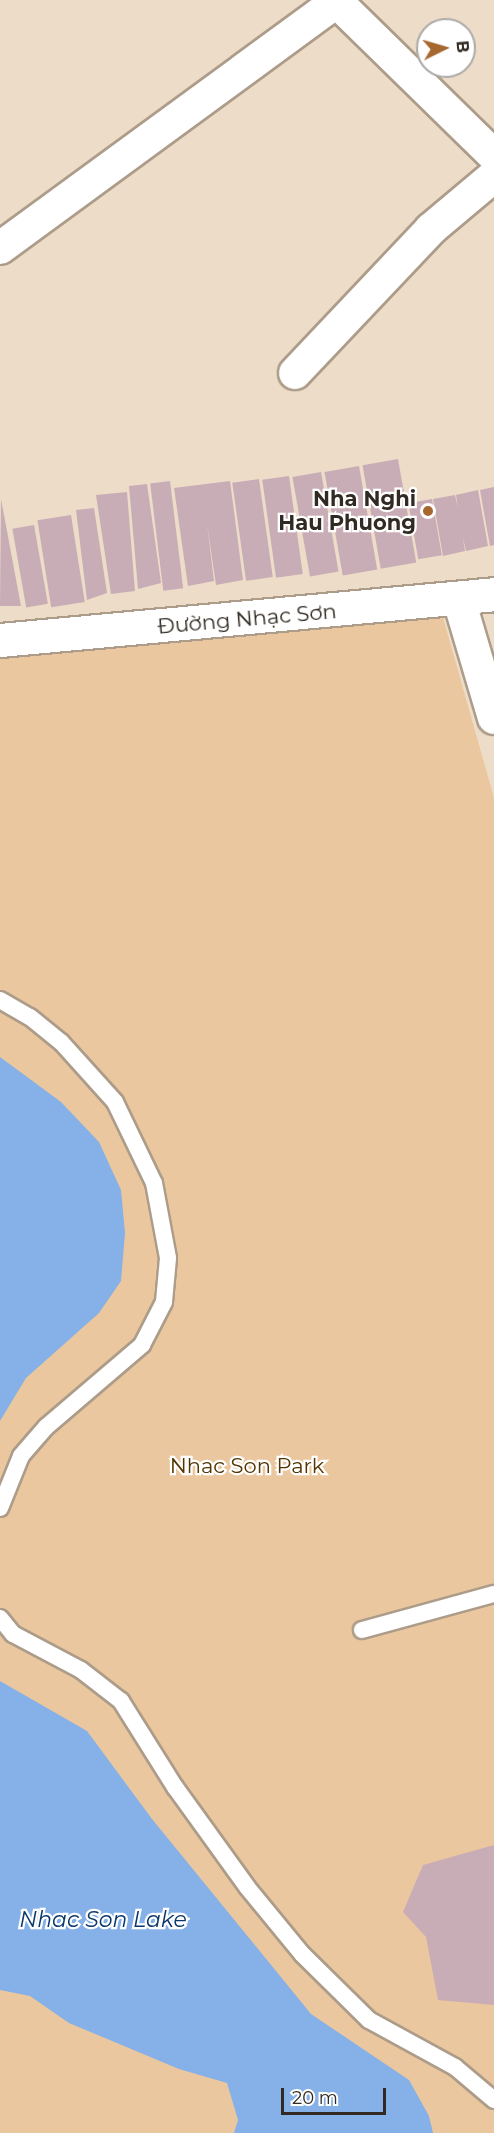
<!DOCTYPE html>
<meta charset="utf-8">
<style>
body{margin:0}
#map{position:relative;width:494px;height:2133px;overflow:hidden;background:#eddcc8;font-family:Montserrat,sans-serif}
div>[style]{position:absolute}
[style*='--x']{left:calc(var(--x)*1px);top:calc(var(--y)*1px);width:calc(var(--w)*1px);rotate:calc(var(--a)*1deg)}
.green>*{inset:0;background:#eac79e}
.water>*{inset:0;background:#85b0e8}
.building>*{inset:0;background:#c8adb6;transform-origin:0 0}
.roads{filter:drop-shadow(2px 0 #ac9c89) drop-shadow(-2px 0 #ac9c89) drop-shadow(0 2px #ac9c89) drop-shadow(0 -2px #ac9c89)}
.lane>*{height:16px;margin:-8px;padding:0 8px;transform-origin:8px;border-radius:8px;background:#fff}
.street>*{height:32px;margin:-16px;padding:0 16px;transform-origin:16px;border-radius:16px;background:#fff}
.secondary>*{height:33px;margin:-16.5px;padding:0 16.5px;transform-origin:16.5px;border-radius:16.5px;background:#fff}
.dots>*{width:16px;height:16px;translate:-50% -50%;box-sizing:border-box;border:3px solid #fff;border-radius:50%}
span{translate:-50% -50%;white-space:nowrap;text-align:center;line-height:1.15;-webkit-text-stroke:4.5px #fff;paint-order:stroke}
.poi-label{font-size:21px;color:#302a22;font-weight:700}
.right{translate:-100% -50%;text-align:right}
.street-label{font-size:21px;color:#302a22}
.park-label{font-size:21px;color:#533402}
.water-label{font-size:22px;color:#0b3769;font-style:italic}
.north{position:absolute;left:416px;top:18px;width:60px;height:60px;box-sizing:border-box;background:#fff;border:2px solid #acaaa7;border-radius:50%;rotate:85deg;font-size:16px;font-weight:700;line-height:24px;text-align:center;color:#302a22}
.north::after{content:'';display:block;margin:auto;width:21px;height:27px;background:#a76830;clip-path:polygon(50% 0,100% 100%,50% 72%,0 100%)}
.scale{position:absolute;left:281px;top:2088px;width:105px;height:27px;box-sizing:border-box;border:3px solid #302a22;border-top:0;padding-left:8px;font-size:18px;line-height:21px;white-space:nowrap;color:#302a22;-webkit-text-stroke:4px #fff;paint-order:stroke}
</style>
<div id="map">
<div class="green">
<i style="clip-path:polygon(433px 582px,494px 798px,494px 2133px,0 2133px,0 652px)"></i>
</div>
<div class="water">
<i style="clip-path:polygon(0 1057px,61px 1102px,99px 1142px,121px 1190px,125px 1233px,121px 1281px,99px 1313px,26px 1378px,0 1421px)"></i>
<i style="clip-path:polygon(0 1681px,87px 1731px,152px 1819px,311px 2014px,409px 2080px,429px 2116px,433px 2133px,234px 2133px,238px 2120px,227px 2083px,179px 2069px,69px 2023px,30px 1996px,0 1990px)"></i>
</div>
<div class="building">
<i style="left:398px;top:459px;width:105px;height:36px;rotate:80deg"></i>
<i style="left:359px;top:466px;width:105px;height:35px;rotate:80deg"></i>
<i style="left:321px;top:472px;width:101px;height:29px;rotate:80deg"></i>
<i style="left:289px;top:476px;width:99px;height:27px;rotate:82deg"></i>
<i style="left:259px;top:479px;width:99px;height:27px;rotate:82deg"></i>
<i style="left:170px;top:481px;width:108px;height:20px;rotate:83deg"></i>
<i style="clip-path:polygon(230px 481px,243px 580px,216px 585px,207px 524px,214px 581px,188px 586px,174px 488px)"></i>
<i style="clip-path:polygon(147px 484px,161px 583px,138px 589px,129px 486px)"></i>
<i style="clip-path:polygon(494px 487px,494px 545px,490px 546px,480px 490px)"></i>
<i style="clip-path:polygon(478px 490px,488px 546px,466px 551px,463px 538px,465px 551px,443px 556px,433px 499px,455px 495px,458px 508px,456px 495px)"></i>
<i style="clip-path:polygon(127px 492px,135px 591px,111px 594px,96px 495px)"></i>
<i style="clip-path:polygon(1px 499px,21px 606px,0 606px)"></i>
<i style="left:432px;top:499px;width:57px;height:24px;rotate:80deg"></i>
<i style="clip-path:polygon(94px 508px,107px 593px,87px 600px,76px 510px)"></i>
<i style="left:71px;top:515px;width:88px;height:34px;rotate:81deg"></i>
<i style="left:34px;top:525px;width:80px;height:22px;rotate:80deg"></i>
<i style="clip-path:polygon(494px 1845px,494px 2005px,438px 2000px,426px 1937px,403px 1912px,423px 1865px)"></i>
</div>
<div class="roads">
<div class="lane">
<i style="--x:0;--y:1000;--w:34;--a:30"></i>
<i style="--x:30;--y:1017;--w:40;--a:39"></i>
<i style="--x:61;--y:1042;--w:81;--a:48"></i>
<i style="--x:115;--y:1102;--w:90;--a:64.3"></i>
<i style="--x:154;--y:1183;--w:76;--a:79.4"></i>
<i style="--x:168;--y:1258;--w:44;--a:95.2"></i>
<i style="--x:164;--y:1302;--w:48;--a:117.1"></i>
<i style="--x:142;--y:1345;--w:126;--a:139.5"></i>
<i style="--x:46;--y:1427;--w:38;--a:131"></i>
<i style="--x:21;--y:1456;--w:56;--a:112"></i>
<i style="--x:0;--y:1618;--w:21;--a:51"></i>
<i style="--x:13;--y:1634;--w:77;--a:27.9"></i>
<i style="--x:81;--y:1670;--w:51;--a:37.8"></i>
<i style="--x:121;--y:1701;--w:102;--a:57.9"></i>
<i style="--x:175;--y:1787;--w:123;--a:54.2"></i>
<i style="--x:247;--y:1887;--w:87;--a:50.6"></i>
<i style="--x:302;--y:1954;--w:94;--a:44.6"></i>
<i style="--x:369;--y:2020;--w:98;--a:28.7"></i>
<i style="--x:455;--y:2067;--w:51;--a:40.2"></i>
<i style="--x:362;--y:1630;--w:137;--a:-15.3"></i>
</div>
<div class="street">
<i style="--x:337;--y:2;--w:220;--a:44.4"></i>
<i style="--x:0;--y:248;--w:420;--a:-36.2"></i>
<i style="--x:295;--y:373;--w:198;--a:-46.6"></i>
<i style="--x:431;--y:229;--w:82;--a:-40.1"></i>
<i style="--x:459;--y:600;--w:123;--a:73.5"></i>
</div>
<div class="secondary">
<i style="--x:0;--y:640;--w:496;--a:-5.3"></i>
</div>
</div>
<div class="dots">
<i style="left:428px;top:511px;background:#a76830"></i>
</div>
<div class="poi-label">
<span class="right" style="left:416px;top:511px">Nha Nghi<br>Hau Phuong</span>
</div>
<div class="street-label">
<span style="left:247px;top:619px;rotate:-5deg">Đường Nhạc Sơn</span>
</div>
<div class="park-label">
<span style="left:247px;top:1466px">Nhac Son Park</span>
</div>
<div class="water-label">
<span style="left:103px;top:1920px">Nhac Son Lake</span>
</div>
<div class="north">B</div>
<div class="scale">20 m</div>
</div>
